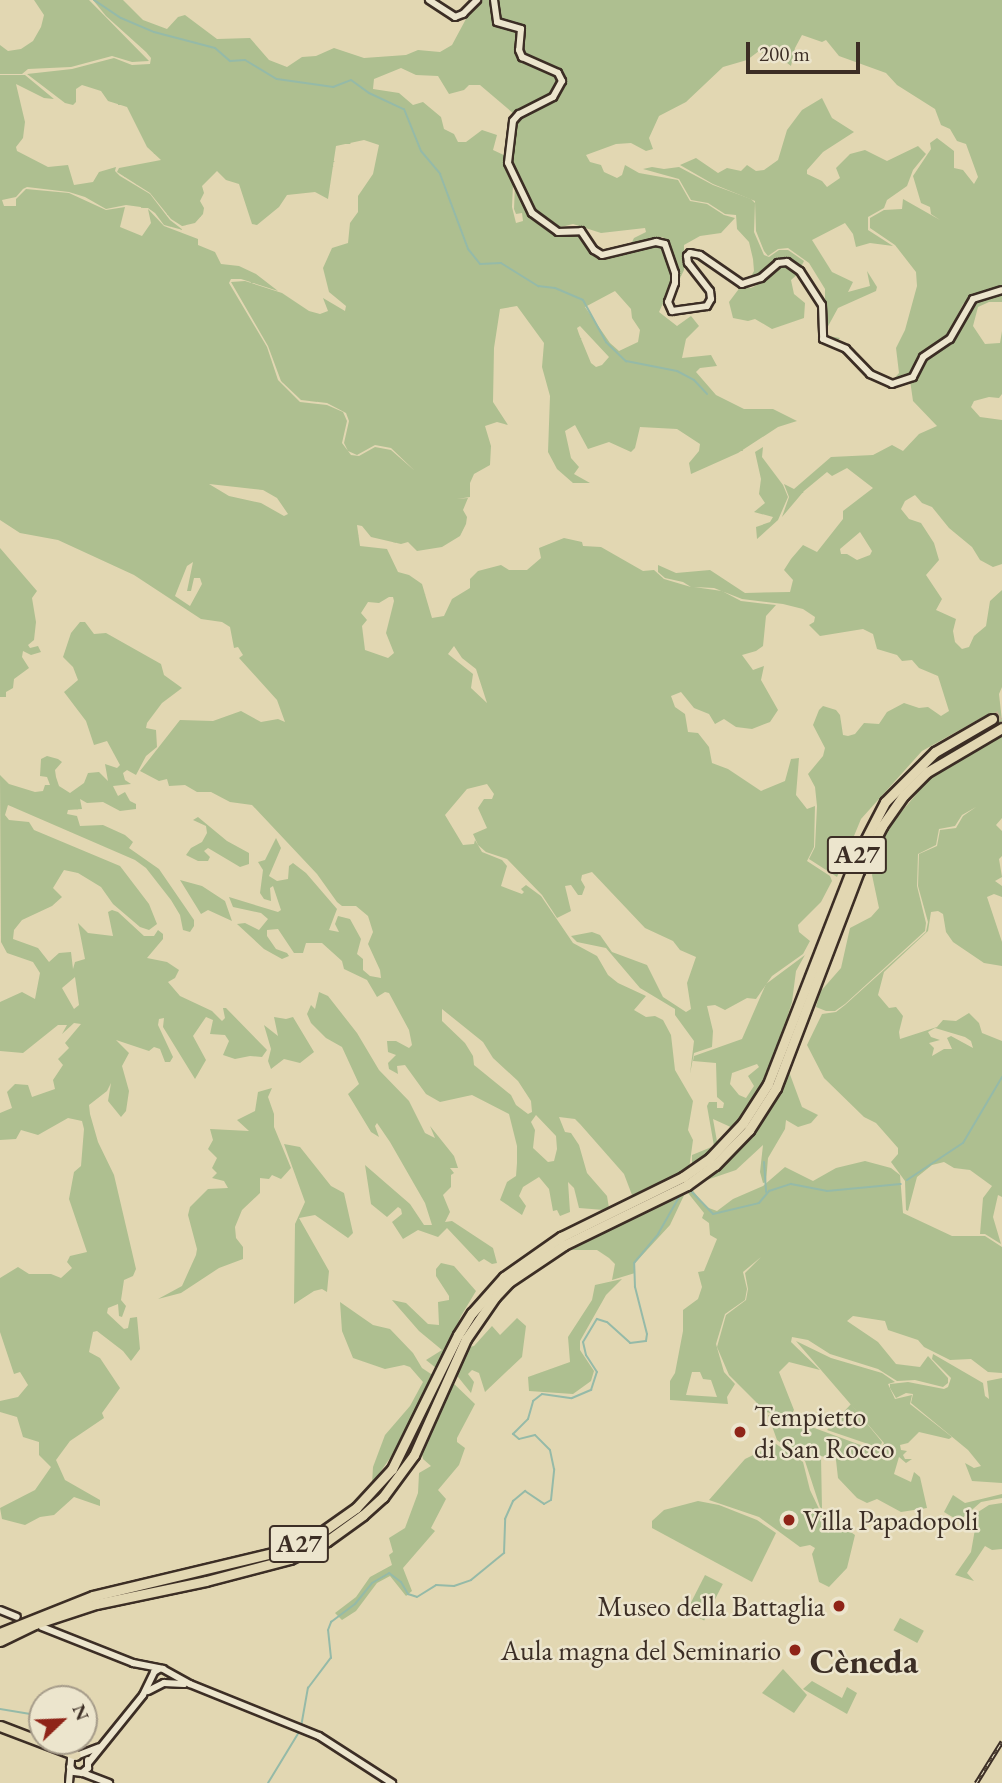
<!DOCTYPE html>
<meta charset="utf-8">
<style>
body{margin:0}
#map{position:relative;width:1002px;height:1783px;overflow:hidden;background:#e2d7b2;font-family:"EB Garamond",serif}
div>[style]{position:absolute}
[style*='--x']{left:calc(var(--x)*1px);top:calc(var(--y)*1px);width:calc(var(--w)*1px);rotate:calc(var(--a)*1deg)}
.green>*{inset:0;background:#aebf90;transform-origin:0 0}
.stream>*{height:2px;margin:-1px;padding:0 1px;transform-origin:1px;border-radius:1px;background:#95baa8}
.highway-tunnel>*{height:9px;margin-top:-4.5px;transform-origin:0;background:repeating-linear-gradient(90deg,#c1b596 0 9px,transparent 0 13.5px)}
.roads{filter:drop-shadow(2px 0 #3c2e25) drop-shadow(-2px 0 #3c2e25) drop-shadow(0 2px #3c2e25) drop-shadow(0 -2px #3c2e25)}
.secondary>*{height:6px;margin:-3px;padding:0 3px;transform-origin:3px;border-radius:3px;background:#ece5cd}
.highway>*{height:9px;margin:-4.5px;padding:0 4.5px;transform-origin:4.5px;border-radius:4.5px;background:#e2d7b2}
.rail>*{height:4.5px;margin-top:-2.25px;transform-origin:0;background:repeating-linear-gradient(90deg,#ece5cd 0 5px,#3c2e25 0 10px);box-sizing:border-box;border-block:2px solid #3c2e25}
.dots>*{width:19px;height:19px;translate:-50% -50%;box-sizing:border-box;border:4px solid #ece5cd;border-radius:50%}
span{translate:-50% -50%;white-space:nowrap;text-align:center;line-height:1.15;-webkit-text-stroke:5px #ece5cd;paint-order:stroke}
.shield-label span{padding:2px 5px;background:#ece5cd;border:2px solid;border-radius:5px;-webkit-text-stroke-width:0}
.shield-label{font-size:26px;color:#3c2e25;font-weight:700}
.poi-label{font-size:28px;color:#3c2e25}
.left{translate:0 -50%;text-align:left}
.right{translate:-100% -50%;text-align:right}
.district-label{font-size:35px;color:#3c2e25;font-weight:700}
.north{position:absolute;left:28px;top:1685px;width:70px;height:70px;box-sizing:border-box;background:#ece5cd;border:2px solid #a69c8a;border-radius:50%;rotate:67deg;font-size:19px;font-weight:700;line-height:28px;text-align:center;color:#3c2e25}
.north::after{content:'';display:block;margin:auto;width:24px;height:32px;background:#8f2418;clip-path:polygon(50% 0,100% 100%,50% 72%,0 100%)}
.scale{position:absolute;left:746px;top:42px;width:114px;height:32px;box-sizing:border-box;border:4px solid #3c2e25;border-top:0;padding-left:9px;font-size:21px;line-height:24px;white-space:nowrap;color:#3c2e25;-webkit-text-stroke:5px #ece5cd;paint-order:stroke}
</style>
<div id="map">
<div class="green">
<i style="clip-path:polygon(34px 0,89px 0,149px 61px,132px 62px,112px 56px,71px 67px,28px 69px,22px 74px,0 74px,0 45px,8px 51px,21px 49px,33px 41px,41px 27px,44px 15px)"></i>
<i style="clip-path:polygon(evenodd,93px 0,123px 0,143px 20px,167px 29px,178px 17px,185px 15px,217px 39px,250px 38px,269px 60px,287px 67px,302px 57px,316px 56px,334px 48px,364px 58px,406px 55px,418px 50px,440px 52px,452px 45px,474px 4px,478px 0,492px 0,494px 20px,518px 26px,520px 54px,555px 73px,559px 80px,550px 95px,514px 114px,480px 85px,469px 85px,464px 90px,449px 94px,438px 76px,416px 75px,401px 68px,374px 79px,373px 89px,399px 93px,413px 105px,423px 102px,441px 117px,444px 129px,454px 134px,458px 142px,466px 142px,482px 130px,497px 135px,493px 150px,508px 157px,513px 184px,512px 207px,516px 223px,523px 221px,522px 213px,516px 214px,514px 209px,515px 184px,543px 225px,560px 231px,575px 228px,597px 253px,663px 240px,674px 279px,659px 312px,677px 326px,691px 316px,699px 326px,686px 339px,682px 358px,711px 355px,717px 366px,700px 368px,696px 372px,716px 395px,744px 409px,773px 409px,797px 421px,778px 427px,738px 453px,691px 474px,689px 463px,699px 451px,700px 444px,677px 429px,640px 427px,635px 448px,631px 452px,609px 442px,588px 449px,575px 425px,565px 431px,571px 458px,579px 467px,574px 474px,590px 483px,573px 483px,557px 469px,548px 452px,550px 396px,542px 367px,544px 343px,517px 306px,500px 309px,494px 348px,493px 402px,508px 425px,497px 422px,485px 426px,491px 446px,490px 465px,474px 474px,470px 483px,470px 497px,457px 499px,468px 498px,463px 510px,467px 517px,466px 524px,460px 536px,442px 547px,417px 551px,408px 542px,401px 544px,371px 537px,362px 526px,357px 525px,360px 546px,387px 549px,398px 572px,409px 575px,422px 584px,432px 618px,444px 616px,452px 599px,470px 588px,470px 579px,478px 571px,501px 565px,509px 570px,527px 570px,541px 558px,539px 548px,564px 538px,582px 542px,583px 546px,601px 547px,643px 571px,654px 570px,664px 579px,691px 587px,683px 582px,665px 578px,658px 572px,658px 565px,676px 573px,710px 570px,745px 593px,790px 592px,793px 580px,784px 570px,791px 559px,803px 545px,817px 552px,843px 519px,843px 511px,873px 488px,847px 468px,832px 476px,827px 472px,804px 491px,782px 517px,789px 497px,784px 484px,794px 489px,831px 457px,873px 455px,892px 445px,903px 451px,919px 434px,937px 426px,913px 401px,910px 380px,921px 359px,950px 335px,965px 306px,1002px 289px,1002px 302px,989px 302px,978px 307px,973px 326px,985px 344px,1000px 343px,1002px 331px,1002px 394px,999px 398px,989px 397px,974px 401px,971px 407px,980px 417px,1002px 420px,1002px 564px,993px 567px,980px 560px,972px 547px,949px 528px,932px 507px,922px 503px,915px 495px,905px 501px,901px 509px,909px 519px,921px 523px,934px 543px,939px 560px,926px 575px,942px 599px,936px 610px,956px 619px,953px 631px,955px 642px,962px 649px,969px 647px,974px 636px,986px 626px,990px 601px,1002px 590px,1002px 687px,999px 694px,1002px 721px,996px 724px,990px 713px,922px 751px,861px 819px,837px 877px,809px 859px,815px 847px,817px 806px,815px 787px,808px 774px,823px 756px,825px 748px,813px 725px,819px 710px,823px 706px,836px 710px,840px 715px,843px 735px,848px 736px,855px 734px,864px 723px,879px 724px,887px 712px,904px 703px,919px 708px,928px 707px,941px 716px,949px 711px,938px 676px,919px 668px,912px 660px,902px 661px,897px 655px,877px 649px,873px 634px,863px 629px,820px 636px,809px 625px,814px 622px,815px 617px,803px 609px,783px 604px,742px 599px,714px 588px,694px 587px,722px 591px,741px 601px,776px 605px,766px 616px,763px 646px,756px 651px,742px 655px,753px 670px,764px 666px,761px 680px,778px 710px,770px 722px,752px 729px,736px 727px,724px 719px,715px 724px,709px 714px,694px 708px,681px 692px,671px 696px,675px 707px,685px 714px,688px 732px,698px 733px,709px 747px,712px 763px,728px 769px,761px 791px,785px 781px,791px 759px,799px 758px,796px 795px,807px 809px,815px 806px,814px 847px,807px 861px,830px 876px,832px 881px,821px 902px,798px 925px,799px 932px,810px 941px,803px 954px,772px 976px,756px 999px,747px 998px,725px 1010px,715px 1005px,707px 1006px,713px 1031px,712px 1047px,694px 1053px,690px 1074px,694px 1041px,675px 1015px,675px 1009px,640px 988px,606px 948px,577px 942px,571px 936px,592px 932px,600px 935px,612px 952px,647px 965px,663px 997px,686px 1012px,691px 1009px,687px 983px,696px 957px,680px 950px,673px 941px,645px 928px,592px 872px,582px 875px,581px 880px,585px 887px,582px 895px,578px 895px,571px 885px,565px 886px,571px 911px,557px 918px,542px 895px,507px 859px,486px 852px,478px 845px,473px 834px,487px 828px,478px 808px,484px 799px,492px 799px,494px 794px,487px 784px,467px 789px,445px 815px,463px 845px,474px 844px,475px 840px,482px 852px,502px 860px,507px 866px,501px 886px,522px 894px,524px 892px,521px 889px,526px 885px,541px 896px,573px 943px,597px 956px,608px 975px,618px 983px,646px 996px,634px 1010px,646px 1017px,655px 1016px,663px 1020px,671px 1035px,675px 1070px,693px 1101px,688px 1130px,693px 1140px,689px 1169px,632px 1195px,624px 1174px,580px 1124px,575px 1119px,559px 1117px,565px 1132px,571px 1133px,579px 1145px,587px 1173px,607px 1196px,609px 1208px,604px 1210px,579px 1208px,574px 1188px,568px 1182px,570px 1212px,560px 1216px,557px 1210px,553px 1211px,549px 1189px,539px 1177px,523px 1187px,519px 1196px,526px 1206px,522px 1215px,500px 1200px,507px 1182px,516px 1176px,517px 1163px,517px 1146px,509px 1114px,472px 1095px,440px 1102px,426px 1094px,405px 1065px,397px 1066px,398px 1074px,389px 1069px,388px 1063px,396px 1055px,388px 1052px,387px 1041px,396px 1041px,409px 1048px,412px 1045px,409px 1030px,389px 993px,385px 992px,377px 997px,367px 980px,344px 969px,342px 961px,322px 943px,306px 943px,303px 953px,294px 953px,278px 929px,267px 930px,267px 936px,276px 949px,287px 953px,289px 956px,282px 959px,264px 949px,237px 924px,245px 923px,259px 930px,268px 919px,261px 913px,233px 907px,229px 897px,278px 912px,281px 910px,273px 886px,270px 888px,271px 901px,264px 899px,260px 893px,263px 870px,258px 862px,265px 860px,276px 838px,281px 848px,269px 876px,277px 881px,288px 879px,289px 866px,293px 863px,306px 873px,337px 909px,329px 930px,339px 932px,335px 924px,338px 916px,350px 919px,361px 939px,357px 954px,363px 959px,363px 970px,370px 976px,381px 978px,380px 970px,368px 944px,373px 932px,368px 916px,356px 906px,342px 906px,337px 902px,317px 874px,252px 805px,230px 802px,211px 792px,197px 792px,185px 785px,169px 786px,167px 779px,159px 781px,140px 771px,180px 720px,213px 721px,241px 711px,261px 722px,278px 719px,285px 722px,277px 700px,239px 658px,243px 655px,238px 647px,234px 648px,230px 627px,222px 622px,201px 619px,134px 575px,58px 540px,20px 533px,0 520px,0 75px,25px 75px,54px 99px,44px 98px,16px 84px,25px 122px,23px 138px,16px 147px,17px 151px,48px 167px,68px 165px,74px 185px,93px 182px,99px 172px,116px 167px,115px 171px,120px 176px,150px 194px,170px 220px,183px 230px,164px 225px,155px 213px,148px 208px,126px 205px,106px 209px,85px 197px,69px 192px,27px 187px,23px 189px,16px 197px,2px 200px,4px 206px,16px 206px,16px 199px,26px 189px,69px 193px,106px 210px,125px 207px,120px 227px,142px 236px,151px 223px,148px 209px,164px 226px,198px 239px,198px 245px,215px 252px,221px 264px,239px 266px,256px 274px,278px 291px,241px 279px,231px 279px,229px 283px,267px 347px,278px 380px,300px 402px,327px 405px,343px 412px,347px 421px,342px 443px,351px 455px,359px 456px,375px 447px,391px 450px,415px 471px,391px 448px,375px 445px,357px 455px,348px 451px,344px 443px,349px 421px,346px 413px,327px 403px,301px 400px,281px 381px,268px 346px,231px 282px,245px 281px,282px 293px,309px 311px,320px 314px,328px 311px,323px 298px,345px 311px,346px 306px,329px 292px,323px 268px,332px 248px,348px 243px,350px 223px,358px 212px,358px 196px,373px 174px,379px 145px,364px 140px,336px 146px,328px 199px,315px 192px,287px 195px,279px 207px,257px 225px,252px 224px,239px 184px,226px 180px,217px 171px,202px 186px,204px 193px,200px 201px,204px 208px,203px 214px,195px 223px,182px 226px,171px 219px,150px 193px,117px 172px,119px 168px,161px 160px,147px 147px,127px 107px,108px 101px,101px 91px,82px 85px,76px 89px,76px 102px,73px 105px,65px 103px,27px 74px,72px 69px,114px 58px,132px 65px,150px 64px,151px 58px,146px 52px,106px 16px,93px 0,615px 291px,631px 309px,632px 318px,640px 330px,638px 342px,619px 351px,610px 343px,585px 307px,615px 291px,93px 0,580px 326px,609px 357px,602px 365px,596px 367px,591px 363px,579px 334px,577px 328px,580px 326px,93px 0,209px 484px,263px 490px,277px 498px,288px 514px,284px 516px,261px 503px,229px 496px,209px 484px,93px 0,860px 532px,872px 551px,870px 555px,857px 560px,847px 554px,841px 554px,840px 549px,860px 532px,93px 0,193px 562px,187px 591px,191px 591px,194px 578px,200px 578px,202px 584px,190px 606px,175px 596px,187px 566px,193px 562px,93px 0,389px 597px,393px 597px,394px 601px,386px 633px,394px 653px,388px 658px,365px 650px,362px 626px,367px 620px,361px 613px,368px 602px,379px 603px,389px 597px,93px 0,454px 646px,462px 658px,476px 669px,487px 703px,471px 688px,473px 674px,448px 654px,454px 646px,93px 0,442px 1009px,483px 1042px,493px 1058px,518px 1081px,531px 1101px,532px 1112px,528px 1114px,516px 1105px,511px 1095px,474px 1065px,473px 1056px,465px 1043px,442px 1021px,442px 1009px,93px 0,536px 1115px,556px 1136px,557px 1149px,554px 1161px,548px 1162px,533px 1148px,535px 1130px,531px 1122px,536px 1115px)"></i>
<i style="clip-path:polygon(497px 0,1002px 0,1002px 286px,975px 295px,963px 304px,948px 334px,920px 355px,913px 373px,892px 381px,899px 373px,896px 348px,905px 330px,917px 286px,916px 272px,895px 245px,870px 228px,870px 218px,884px 210px,902px 209px,903px 199px,940px 220px,931px 214px,930px 207px,921px 203px,913px 176px,931px 149px,930px 143px,937px 138px,954px 151px,954px 168px,963px 170px,974px 184px,978px 177px,966px 144px,957px 141px,950px 129px,941px 125px,935px 109px,897px 85px,886px 73px,839px 56px,826px 40px,822px 42px,802px 35px,795px 48px,791px 66px,782px 59px,770px 58px,759px 51px,747px 60px,723px 67px,686px 102px,659px 116px,649px 138px,653px 149px,646px 151px,631px 143px,616px 144px,586px 155px,590px 162px,601px 165px,604px 172px,617px 178px,622px 175px,625px 165px,639px 173px,678px 180px,690px 201px,707px 204px,724px 215px,735px 218px,721px 233px,700px 236px,684px 245px,684px 270px,676px 287px,676px 269px,663px 237px,630px 246px,634px 238px,646px 232px,645px 228px,601px 233px,573px 224px,557px 228px,538px 214px,512px 170px,511px 161px,514px 121px,559px 92px,563px 85px,557px 70px,522px 52px,524px 27px,514px 21px,500px 21px,497px 15px)"></i>
<i style="clip-path:polygon(822px 98px,832px 118px,854px 132px,823px 152px,807px 170px,807px 174px,822px 181px,827px 187px,840px 178px,836px 168px,850px 154px,865px 150px,887px 161px,918px 146px,926px 154px,913px 170px,907px 186px,887px 200px,884px 208px,868px 217px,868px 230px,893px 246px,870px 243px,856px 247px,853px 234px,845px 223px,812px 240px,832px 272px,853px 282px,848px 292px,870px 286px,867px 271px,877px 287px,876px 291px,838px 308px,826px 330px,828px 336px,840px 338px,836px 343px,825px 338px,825px 289px,809px 263px,788px 248px,778px 249px,768px 256px,764px 251px,756px 231px,755px 201px,713px 184px,680px 165px,696px 158px,718px 173px,727px 168px,741px 171px,747px 165px,756px 171px,764px 170px,778px 160px,787px 130px,802px 110px)"></i>
<i style="clip-path:polygon(652px 167px,664px 169px,679px 167px,713px 185px,751px 199px,755px 203px,754px 232px,764px 255px,769px 257px,779px 250px,788px 250px,804px 261px,800px 269px,786px 260px,756px 283px,746px 285px,754px 271px,753px 259px,749px 242px,737px 229px,736px 215px,725px 214px,708px 203px,691px 200px,679px 179px,643px 169px)"></i>
<i style="clip-path:polygon(784px 263px,799px 273px,791px 280px,794px 294px,805px 303px,804px 318px,772px 329px,755px 319px,748px 321px,733px 318px,729px 302px,741px 286px,751px 288px,757px 285px)"></i>
<i style="clip-path:polygon(763px 447px,762px 457px,783px 485px,788px 497px,778px 520px,757px 539px,756px 527px,770px 522px,773px 517px,754px 512px,765px 503px,759px 494px,761px 479px,755px 452px)"></i>
<i style="clip-path:polygon(0 548px,37px 591px,32px 598px,36px 622px,34px 640px,28px 645px,30px 648px,38px 646px,41px 652px,31px 655px,23px 651px,22px 657px,29px 668px,14px 679px,13px 688px,6px 692px,6px 697px,0 697px)"></i>
<i style="clip-path:polygon(evenodd,80px 622px,85px 622px,94px 634px,106px 633px,161px 664px,164px 675px,182px 688px,162px 703px,147px 723px,146px 728px,156px 730px,157px 747px,146px 756px,136px 775px,127px 770px,123px 773px,125px 780px,131px 784px,113px 786px,118px 796px,125px 792px,130px 801px,136px 804px,136px 809px,120px 811px,103px 802px,87px 803px,80px 799px,82px 809px,68px 810px,67px 814px,77px 816px,80px 826px,103px 825px,125px 835px,133px 842px,129px 848px,159px 869px,194px 920px,194px 926px,190px 932px,183px 930px,180px 915px,171px 900px,146px 868px,135px 860px,8px 805px,5px 815px,9px 820px,29px 822px,34px 830px,120px 866px,149px 904px,157px 924px,149px 930px,140px 927px,113px 904px,101px 887px,78px 873px,64px 870px,53px 888px,62px 897px,52px 906px,22px 920px,14px 930px,13px 939px,38px 948px,49px 962px,59px 953px,71px 952px,73px 969px,75px 962px,85px 959px,78px 923px,88px 933px,113px 936px,108px 912px,112px 910px,118px 912px,144px 936px,154px 936px,158px 930px,163px 934px,163px 939px,147px 958px,167px 962px,179px 970px,175px 978px,168px 982px,180px 996px,212px 1011px,222px 1021px,225px 1018px,223px 1008px,226px 1008px,267px 1050px,262px 1057px,250px 1056px,235px 1059px,223px 1055px,229px 1041px,225px 1035px,210px 1034px,213px 1020px,206px 1017px,193px 1036px,206px 1060px,195px 1079px,163px 1027px,164px 1018px,159px 1019px,158px 1025px,173px 1057px,170px 1062px,165px 1062px,160px 1049px,154px 1047px,149px 1051px,116px 1040px,129px 1053px,122px 1066px,129px 1091px,126px 1111px,121px 1117px,108px 1101px,111px 1083px,107px 1091px,89px 1105px,90px 1114px,98px 1142px,114px 1175px,136px 1269px,133px 1276px,124px 1280px,121px 1300px,126px 1306px,122px 1317px,119px 1316px,118px 1304px,108px 1308px,107px 1313px,124px 1329px,128px 1328px,130px 1318px,137px 1317px,140px 1349px,131px 1361px,123px 1351px,97px 1331px,93px 1332px,89px 1352px,100px 1358px,120px 1388px,102px 1413px,104px 1418px,70px 1441px,56px 1460px,65px 1480px,100px 1500px,100px 1506px,74px 1497px,54px 1515px,40px 1517px,25px 1525px,2px 1519px,0 1508px,35px 1490px,51px 1467px,39px 1455px,39px 1442px,23px 1437px,17px 1417px,0 1412px,0 1401px,18px 1397px,28px 1385px,20px 1372px,14px 1374px,0 1332px,0 1278px,18px 1267px,29px 1274px,51px 1274px,61px 1278px,72px 1268px,67px 1262px,70px 1256px,87px 1252px,69px 1199px,74px 1172px,81px 1166px,84px 1129px,82px 1121px,68px 1118px,38px 1135px,21px 1130px,16px 1139px,0 1140px,0 1113px,12px 1108px,7px 1092px,15px 1084px,28px 1085px,32px 1097px,55px 1089px,53px 1080px,63px 1065px,58px 1059px,69px 1048px,65px 1043px,81px 1024px,74px 1023px,62px 1034px,67px 1025px,58px 1025px,23px 1053px,0 1051px,0 1002px,22px 992px,35px 999px,40px 973px,33px 962px,7px 953px,1px 942px,0 775px,9px 784px,35px 792px,43px 791px,45px 785px,50px 785px,47px 777px,40px 776px,41px 759px,47px 756px,58px 759px,62px 762px,55px 770px,56px 777px,59px 786px,70px 793px,84px 783px,88px 773px,99px 772px,108px 781px,105px 764px,117px 768px,120px 765px,107px 741px,94px 745px,86px 721px,64px 692px,78px 680px,73px 667px,63px 657px,71px 633px,80px 622px,75px 977px,79px 1005px,74px 1009px,62px 988px,75px 977px)"></i>
<i style="clip-path:polygon(evenodd,1002px 734px,1002px 818px,996px 825px,1002px 831px,1002px 856px,999px 859px,1002px 877px,995px 881px,1002px 886px,1002px 897px,994px 894px,987px 897px,1002px 942px,1002px 966px,984px 963px,953px 942px,946px 932px,943px 914px,938px 911px,931px 912px,928px 931px,884px 972px,878px 995px,889px 1008px,896px 1007px,903px 1016px,899px 1032px,900px 1039px,937px 1027px,943px 1020px,956px 1021px,969px 1013px,979px 1023px,982px 1033px,1002px 1041px,1002px 1197px,998px 1195px,993px 1217px,1001px 1244px,985px 1234px,980px 1234px,983px 1198px,992px 1186px,970px 1170px,954px 1168px,944px 1162px,932px 1165px,917px 1177px,908px 1211px,906px 1210px,905px 1181px,891px 1162px,898px 1154px,898px 1148px,876px 1123px,864px 1117px,824px 1078px,807px 1045px,822px 1014px,836px 1012px,845px 1005px,926px 932px,928px 922px,918px 886px,919px 854px,937px 846px,940px 830px,956px 828px,963px 816px,976px 807px,962px 815px,955px 826px,939px 829px,936px 845px,918px 854px,917px 886px,926px 923px,925px 931px,845px 1004px,835px 1011px,826px 1011px,816px 1007px,820px 992px,841px 968px,850px 928px,871px 917px,879px 908px,872px 875px,886px 830px,930px 778px,1002px 734px,935px 1028px,965px 1037px,971px 1041px,973px 1048px,951px 1036px,947px 1038px,952px 1049px,944px 1049px,932px 1056px,934px 1048px,929px 1043px,940px 1040px,931px 1037px,928px 1032px,935px 1028px)"></i>
<i style="clip-path:polygon(198px 817px,227px 841px,249px 853px,249px 864px,240px 867px,208px 848px,204px 851px,210px 857px,208px 861px,198px 861px,186px 855px,191px 848px,202px 842px,207px 833px,206px 826px,193px 820px)"></i>
<i style="clip-path:polygon(180px 880px,202px 886px,225px 901px,232px 921px,208px 910px,201px 914px)"></i>
<i style="clip-path:polygon(evenodd,810px 946px,796px 971px,792px 1002px,770px 1073px,735px 1129px,713px 1119px,718px 1147px,692px 1168px,692px 1155px,714px 1146px,707px 1106px,709px 1102px,717px 1102px,717px 1108px,723px 1108px,724px 1103px,717px 1097px,716px 1063px,693px 1061px,694px 1056px,742px 1039px,766px 984px,805px 955px,810px 946px,757px 1064px,759px 1067px,748px 1076px,754px 1086px,746px 1098px,739px 1095px,730px 1084px,732px 1073px,757px 1064px)"></i>
<i style="clip-path:polygon(319px 992px,328px 996px,357px 1033px,379px 1070px,409px 1101px,425px 1133px,435px 1138px,430px 1126px,454px 1156px,458px 1168px,450px 1168px,454px 1173px,451px 1175px,451px 1187px,443px 1195px,450px 1212px,445px 1222px,452px 1221px,493px 1248px,497px 1263px,492px 1264px,484px 1259px,479px 1262px,447px 1228px,438px 1237px,418px 1230px,403px 1239px,392px 1222px,402px 1214px,401px 1209px,398px 1207px,387px 1217px,371px 1204px,365px 1165px,410px 1204px,424px 1225px,432px 1225px,425px 1203px,390px 1142px,377px 1123px,375px 1126px,379px 1137px,371px 1132px,348px 1094px,359px 1084px,342px 1047px,326px 1038px,311px 1023px,307px 1014px,311px 1005px,315px 1009px)"></i>
<i style="clip-path:polygon(274px 1017px,286px 1019px,293px 1017px,314px 1052px,300px 1063px,284px 1059px,271px 1069px,268px 1061px,271px 1049px,264px 1025px,278px 1036px)"></i>
<i style="clip-path:polygon(788px 1069px,802px 1107px,818px 1115px,811px 1123px,798px 1127px,786px 1120px,785px 1129px,768px 1158px,766px 1182px,763px 1183px,760px 1172px,763px 1145px,736px 1170px,692px 1185px,721px 1165px,748px 1138px,772px 1102px)"></i>
<i style="clip-path:polygon(272px 1088px,268px 1097px,274px 1114px,274px 1127px,291px 1168px,281px 1179px,272px 1175px,269px 1179px,260px 1178px,260px 1193px,242px 1210px,235px 1227px,236px 1238px,243px 1247px,243px 1259px,219px 1268px,181px 1293px,158px 1299px,182px 1286px,196px 1255px,197px 1249px,188px 1215px,190px 1207px,208px 1189px,228px 1188px,224px 1181px,212px 1178px,217px 1173px,212px 1168px,217px 1158px,208px 1149px,213px 1140px,210px 1129px,249px 1131px,237px 1120px,255px 1111px,258px 1092px)"></i>
<i style="clip-path:polygon(284px 1144px,300px 1147px,331px 1186px,344px 1193px,353px 1233px,348px 1238px,315px 1215px,299px 1218px,329px 1271px,327px 1292px,322px 1289px,314px 1291px,294px 1304px,295px 1224px,305px 1202px)"></i>
<i style="clip-path:polygon(evenodd,865px 1161px,891px 1168px,900px 1175px,903px 1213px,952px 1236px,985px 1236px,1002px 1247px,1002px 1373px,988px 1372px,971px 1359px,950px 1360px,924px 1347px,918px 1340px,888px 1330px,885px 1321px,853px 1316px,847px 1321px,878px 1342px,896px 1364px,920px 1367px,928px 1356px,948px 1378px,948px 1383px,943px 1387px,915px 1380px,897px 1381px,878px 1369px,830px 1354px,808px 1340px,792px 1337px,791px 1342px,820px 1370px,789px 1362px,779px 1372px,794px 1410px,790px 1417px,766px 1412px,729px 1375px,717px 1347px,726px 1315px,746px 1300px,748px 1289px,745px 1273px,761px 1257px,743px 1272px,747px 1289px,745px 1300px,725px 1314px,716px 1344px,724px 1372px,735px 1384px,727px 1397px,728px 1404px,670px 1400px,670px 1381px,675px 1373px,683px 1331px,683px 1310px,698px 1299px,702px 1287px,698px 1272px,704px 1271px,717px 1239px,710px 1235px,709px 1223px,702px 1218px,704px 1213px,688px 1193px,690px 1187px,706px 1207px,717px 1211px,733px 1199px,763px 1186px,785px 1167px,813px 1181px,836px 1168px,865px 1161px,692px 1372px,700px 1372px,703px 1379px,711px 1380px,717px 1397px,686px 1395px,692px 1372px)"></i>
<i style="clip-path:polygon(687px 1189px,670px 1225px,635px 1263px,635px 1273px,612px 1280px,615px 1264px,609px 1258px,597px 1250px,571px 1250px)"></i>
<i style="clip-path:polygon(441px 1263px,454px 1266px,476px 1291px,461px 1316px,439px 1367px,436px 1368px,426px 1360px,442px 1350px,419px 1331px,392px 1300px,406px 1303px,428px 1324px,439px 1325px,438px 1302px,449px 1300px,449px 1296px,436px 1276px,436px 1269px)"></i>
<i style="clip-path:polygon(622px 1279px,606px 1295px,580px 1341px,580px 1350px,594px 1371px,591px 1381px,573px 1394px,529px 1391px,528px 1377px,570px 1362px,568px 1337px,592px 1300px,595px 1285px)"></i>
<i style="clip-path:polygon(340px 1302px,373px 1325px,390px 1329px,413px 1353px,422px 1368px,434px 1376px,408px 1432px,372px 1484px,373px 1467px,385px 1435px,410px 1406px,423px 1382px,410px 1367px,404px 1365px,385px 1369px,353px 1358px,342px 1331px)"></i>
<i style="clip-path:polygon(517px 1318px,526px 1326px,522px 1357px,485px 1392px,479px 1373px,472px 1370px,468px 1374px,474px 1382px,471px 1393px,454px 1372px,465px 1348px,474px 1346px,492px 1326px,500px 1335px)"></i>
<i style="clip-path:polygon(796px 1341px,831px 1358px,882px 1373px,895px 1382px,888px 1384px,895px 1399px,912px 1395px,910px 1404px,952px 1437px,949px 1439px,919px 1432px,908px 1443px,900px 1445px,901px 1450px,907px 1451px,903px 1455px,905px 1459px,912px 1459px,906px 1463px,899px 1457px,894px 1474px,911px 1482px,914px 1472px,920px 1477px,927px 1508px,901px 1512px,877px 1499px,867px 1503px,857px 1498px,838px 1478px,836px 1460px,821px 1456px,822px 1509px,820px 1507px,805px 1461px,777px 1440px,768px 1415px,790px 1419px,874px 1450px,881px 1449px,884px 1443px)"></i>
<i style="clip-path:polygon(933px 1354px,983px 1383px,985px 1396px,989px 1399px,987px 1381px,1002px 1378px,1002px 1483px,972px 1481px,965px 1463px,974px 1468px,981px 1466px,968px 1450px,911px 1403px,913px 1394px,906px 1393px,896px 1398px,890px 1388px,890px 1384px,908px 1382px,944px 1389px,948px 1387px,951px 1378px,932px 1359px)"></i>
<i style="clip-path:polygon(450px 1380px,475px 1404px,457px 1438px,457px 1442px,465px 1448px,459px 1465px,438px 1490px,446px 1499px,431px 1528px,435px 1531px,403px 1568px,412px 1591px,406px 1596px,390px 1576px,377px 1583px,356px 1611px,342px 1620px,335px 1613px,356px 1597px,370px 1577px,392px 1565px,389px 1555px,393px 1552px,389px 1538px,405px 1528px,418px 1493px,419px 1473px,431px 1466px,423px 1459px,422px 1454px,447px 1400px,446px 1390px)"></i>
<i style="clip-path:polygon(851px 1404px,882px 1442px,880px 1448px,827px 1430px)"></i>
<i style="clip-path:polygon(776px 1444px,803px 1462px,810px 1490px,820px 1511px,855px 1535px,847px 1568px,829px 1587px,819px 1582px,812px 1554px,815px 1548px,810px 1545px,800px 1547px,759px 1517px,709px 1500px,745px 1459px)"></i>
<i style="clip-path:polygon(1002px 1494px,1002px 1498px,981px 1502px,959px 1521px,944px 1512px,953px 1495px,965px 1503px)"></i>
<i style="clip-path:polygon(698px 1501px,719px 1505px,757px 1520px,776px 1533px,752px 1582px,652px 1528px,652px 1521px,664px 1510px)"></i>
<i style="clip-path:polygon(1002px 1503px,1002px 1549px,992px 1550px,985px 1546px,967px 1573px,974px 1581px,955px 1575px,971px 1552px,978px 1512px,989px 1505px)"></i>
<i style="left:705px;top:1575px;width:20px;height:41px;rotate:27deg"></i>
<i style="left:900px;top:1618px;width:27px;height:14px;rotate:28deg"></i>
<i style="clip-path:polygon(783px 1669px,807px 1695px,794px 1713px,762px 1693px)"></i>
<i style="clip-path:polygon(812px 1681px,842px 1698px,847px 1687px,857px 1693px,847px 1714px,803px 1689px)"></i>
</div>
<div class="stream">
<i style="--x:94;--y:0;--w:32;--a:34"></i>
<i style="--x:121;--y:18;--w:36;--a:23"></i>
<i style="--x:154;--y:32;--w:63;--a:14.7"></i>
<i style="--x:215;--y:48;--w:20;--a:41"></i>
<i style="--x:230;--y:61;--w:15;--a:-4"></i>
<i style="--x:245;--y:60;--w:37;--a:31"></i>
<i style="--x:277;--y:79;--w:57;--a:8.1"></i>
<i style="--x:333;--y:87;--w:19;--a:-21"></i>
<i style="--x:351;--y:80;--w:22;--a:36"></i>
<i style="--x:369;--y:93;--w:38;--a:25"></i>
<i style="--x:404;--y:109;--w:45;--a:68"></i>
<i style="--x:421;--y:151;--w:30;--a:50"></i>
<i style="--x:440;--y:174;--w:80;--a:69.5"></i>
<i style="--x:468;--y:249;--w:19;--a:51"></i>
<i style="--x:480;--y:264;--w:21;--a:-3"></i>
<i style="--x:501;--y:263;--w:44;--a:31.9"></i>
<i style="--x:538;--y:286;--w:17;--a:7"></i>
<i style="--x:555;--y:288;--w:30;--a:23"></i>
<i style="--x:583;--y:300;--w:48;--a:61.3"></i>
<i style="--x:606;--y:342;--w:28;--a:44"></i>
<i style="--x:626;--y:361;--w:52;--a:11.1"></i>
<i style="--x:677;--y:371;--w:19;--a:28"></i>
<i style="--x:694;--y:380;--w:19;--a:47"></i>
<i style="--x:764;--y:1162;--w:30;--a:86"></i>
<i style="--x:907;--y:1180;--w:67;--a:-33.5"></i>
<i style="--x:963;--y:1143;--w:77;--a:-59.4"></i>
<i style="--x:690;--y:1190;--w:33;--a:46"></i>
<i style="--x:713;--y:1214;--w:47;--a:-13.4"></i>
<i style="--x:759;--y:1203;--w:16;--a:-50"></i>
<i style="--x:769;--y:1191;--w:23;--a:-18"></i>
<i style="--x:791;--y:1184;--w:37;--a:11"></i>
<i style="--x:827;--y:1191;--w:74;--a:-5.4"></i>
<i style="--x:0;--y:1709;--w:43;--a:9.5"></i>
<i style="--x:301;--y:1727;--w:40;--a:-80"></i>
<i style="--x:308;--y:1688;--w:38;--a:-53"></i>
<i style="--x:331;--y:1658;--w:28;--a:-96"></i>
<i style="--x:328;--y:1630;--w:9;--a:-69"></i>
<i style="--x:331;--y:1622;--w:30;--a:-37"></i>
<i style="--x:355;--y:1604;--w:27;--a:-51"></i>
<i style="--x:372;--y:1583;--w:20;--a:-30"></i>
<i style="--x:389;--y:1573;--w:15;--a:37"></i>
<i style="--x:401;--y:1582;--w:14;--a:60"></i>
<i style="--x:408;--y:1594;--w:9;--a:18"></i>
<i style="--x:417;--y:1597;--w:22;--a:-32"></i>
<i style="--x:436;--y:1585;--w:18;--a:3"></i>
<i style="--x:454;--y:1586;--w:18;--a:-19"></i>
<i style="--x:471;--y:1580;--w:43;--a:-39.3"></i>
<i style="--x:504;--y:1553;--w:34;--a:-88"></i>
<i style="--x:505;--y:1519;--w:20;--a:-66"></i>
<i style="--x:513;--y:1501;--w:16;--a:-40"></i>
<i style="--x:525;--y:1491;--w:23;--a:34"></i>
<i style="--x:544;--y:1504;--w:8;--a:-30"></i>
<i style="--x:551;--y:1500;--w:31;--a:-84"></i>
<i style="--x:554;--y:1469;--w:19;--a:-102"></i>
<i style="--x:550;--y:1450;--w:21;--a:-135"></i>
<i style="--x:535;--y:1435;--w:16;--a:166"></i>
<i style="--x:519;--y:1439;--w:8;--a:-140"></i>
<i style="--x:513;--y:1434;--w:21;--a:-45"></i>
<i style="--x:528;--y:1419;--w:19;--a:-74"></i>
<i style="--x:533;--y:1401;--w:11;--a:-38"></i>
<i style="--x:542;--y:1394;--w:30;--a:8"></i>
<i style="--x:572;--y:1398;--w:21;--a:-23"></i>
<i style="--x:591;--y:1390;--w:19;--a:-72"></i>
<i style="--x:597;--y:1372;--w:20;--a:-123"></i>
<i style="--x:586;--y:1355;--w:13;--a:-103"></i>
<i style="--x:583;--y:1342;--w:27;--a:-59"></i>
<i style="--x:597;--y:1319;--w:10;--a:17"></i>
<i style="--x:607;--y:1322;--w:31;--a:42"></i>
<i style="--x:630;--y:1343;--w:16;--a:-7"></i>
<i style="--x:646;--y:1341;--w:7;--a:-82"></i>
<i style="--x:647;--y:1334;--w:49;--a:-104.3"></i>
<i style="--x:635;--y:1287;--w:24;--a:-92"></i>
<i style="--x:634;--y:1263;--w:38;--a:-50"></i>
<i style="--x:658;--y:1234;--w:48;--a:-60.3"></i>
<i style="--x:74;--y:1741;--w:13;--a:48"></i>
<i style="--x:268;--y:1783;--w:60;--a:-58.7"></i>
</div>
<div class="highway-tunnel">
<i style="--x:992;--y:719;--w:12;--a:-31"></i>
</div>
<div class="roads">
<div class="secondary">
<i style="--x:429;--y:0;--w:31;--a:33"></i>
<i style="--x:455;--y:17;--w:9;--a:-21"></i>
<i style="--x:463;--y:14;--w:20;--a:-45"></i>
<i style="--x:494;--y:0;--w:22;--a:82"></i>
<i style="--x:497;--y:22;--w:25;--a:16"></i>
<i style="--x:521;--y:29;--w:21;--a:95"></i>
<i style="--x:519;--y:50;--w:8;--a:67"></i>
<i style="--x:522;--y:57;--w:39;--a:24"></i>
<i style="--x:558;--y:73;--w:9;--a:63"></i>
<i style="--x:562;--y:81;--w:18;--a:119"></i>
<i style="--x:553;--y:97;--w:38;--a:153"></i>
<i style="--x:519;--y:114;--w:9;--a:131"></i>
<i style="--x:513;--y:121;--w:42;--a:96.8"></i>
<i style="--x:508;--y:163;--w:55;--a:64.4"></i>
<i style="--x:532;--y:213;--w:32;--a:36"></i>
<i style="--x:558;--y:232;--w:23;--a:-2"></i>
<i style="--x:581;--y:231;--w:23;--a:56"></i>
<i style="--x:594;--y:250;--w:9;--a:32"></i>
<i style="--x:602;--y:255;--w:56;--a:-13.5"></i>
<i style="--x:656;--y:242;--w:9;--a:13"></i>
<i style="--x:665;--y:244;--w:31;--a:71"></i>
<i style="--x:675;--y:273;--w:10;--a:90"></i>
<i style="--x:675;--y:283;--w:20;--a:110"></i>
<i style="--x:668;--y:302;--w:10;--a:66"></i>
<i style="--x:672;--y:311;--w:35;--a:-8"></i>
<i style="--x:707;--y:306;--w:8;--a:-60"></i>
<i style="--x:711;--y:299;--w:8;--a:-97"></i>
<i style="--x:710;--y:291;--w:36;--a:-128"></i>
<i style="--x:688;--y:263;--w:7;--a:-98"></i>
<i style="--x:687;--y:256;--w:4;--a:-45"></i>
<i style="--x:690;--y:253;--w:10;--a:11"></i>
<i style="--x:700;--y:255;--w:51;--a:34.6"></i>
<i style="--x:742;--y:284;--w:20;--a:-18"></i>
<i style="--x:761;--y:278;--w:23;--a:-41"></i>
<i style="--x:778;--y:263;--w:9;--a:-6"></i>
<i style="--x:787;--y:262;--w:16;--a:35"></i>
<i style="--x:800;--y:271;--w:40;--a:57.1"></i>
<i style="--x:822;--y:305;--w:34;--a:88"></i>
<i style="--x:823;--y:339;--w:25;--a:23"></i>
<i style="--x:846;--y:349;--w:35;--a:46"></i>
<i style="--x:870;--y:374;--w:24;--a:24"></i>
<i style="--x:892;--y:384;--w:22;--a:-18"></i>
<i style="--x:913;--y:377;--w:22;--a:-63"></i>
<i style="--x:923;--y:357;--w:32;--a:-34"></i>
<i style="--x:950;--y:339;--w:46;--a:-60.1"></i>
<i style="--x:973;--y:299;--w:30;--a:-17"></i>
<i style="--x:0;--y:1610;--w:18;--a:22"></i>
<i style="--x:42;--y:1627;--w:98;--a:21.6"></i>
<i style="--x:133;--y:1663;--w:31;--a:11"></i>
<i style="--x:163;--y:1669;--w:31;--a:29"></i>
<i style="--x:190;--y:1684;--w:139;--a:22"></i>
<i style="--x:319;--y:1736;--w:87;--a:32.8"></i>
<i style="--x:148;--y:1691;--w:18;--a:-27"></i>
<i style="--x:164;--y:1683;--w:20;--a:3"></i>
<i style="--x:89;--y:1762;--w:86;--a:-51.1"></i>
<i style="--x:143;--y:1695;--w:25;--a:-64"></i>
<i style="--x:154;--y:1672;--w:6;--a:-31"></i>
<i style="--x:70;--y:1767;--w:6;--a:51"></i>
<i style="--x:74;--y:1772;--w:8;--a:7"></i>
<i style="--x:82;--y:1773;--w:8;--a:-40"></i>
<i style="--x:88;--y:1768;--w:8;--a:-90"></i>
<i style="--x:83;--y:1773;--w:28;--a:21"></i>
<i style="--x:69;--y:1783;--w:25;--a:-85"></i>
<i style="--x:71;--y:1758;--w:30;--a:-21"></i>
</div>
<div class="highway">
<i style="--x:0;--y:1633;--w:100;--a:-21.7"></i>
<i style="--x:93;--y:1596;--w:197;--a:-13.5"></i>
<i style="--x:285;--y:1550;--w:41;--a:-25.9"></i>
<i style="--x:322;--y:1532;--w:42;--a:-35.2"></i>
<i style="--x:356;--y:1508;--w:53;--a:-47.3"></i>
<i style="--x:392;--y:1469;--w:149;--a:-63.8"></i>
<i style="--x:458;--y:1335;--w:26;--a:-58"></i>
<i style="--x:472;--y:1313;--w:48;--a:-48.4"></i>
<i style="--x:504;--y:1277;--w:70;--a:-35.1"></i>
<i style="--x:561;--y:1237;--w:136;--a:-26.2"></i>
<i style="--x:683;--y:1177;--w:33;--a:-35"></i>
<i style="--x:710;--y:1158;--w:48;--a:-46.7"></i>
<i style="--x:743;--y:1123;--w:46;--a:-57.3"></i>
<i style="--x:768;--y:1084;--w:243;--a:-68.7"></i>
<i style="--x:856;--y:858;--w:63;--a:-62.6"></i>
<i style="--x:885;--y:802;--w:71;--a:-45"></i>
<i style="--x:935;--y:752;--w:66;--a:-30.1"></i>
<i style="--x:0;--y:1641;--w:39;--a:-26"></i>
<i style="--x:35;--y:1624;--w:64;--a:-18.2"></i>
<i style="--x:96;--y:1604;--w:112;--a:-11.8"></i>
<i style="--x:206;--y:1581;--w:87;--a:-14.7"></i>
<i style="--x:290;--y:1559;--w:41;--a:-25.9"></i>
<i style="--x:327;--y:1541;--w:44;--a:-35.8"></i>
<i style="--x:363;--y:1515;--w:27;--a:-42"></i>
<i style="--x:383;--y:1497;--w:52;--a:-53.6"></i>
<i style="--x:414;--y:1455;--w:127;--a:-65.9"></i>
<i style="--x:466;--y:1339;--w:51;--a:-55.4"></i>
<i style="--x:495;--y:1297;--w:21;--a:-47"></i>
<i style="--x:509;--y:1282;--w:66;--a:-33.9"></i>
<i style="--x:564;--y:1245;--w:137;--a:-26"></i>
<i style="--x:687;--y:1185;--w:34;--a:-36"></i>
<i style="--x:715;--y:1165;--w:49;--a:-45.8"></i>
<i style="--x:749;--y:1130;--w:50;--a:-57.3"></i>
<i style="--x:776;--y:1088;--w:232;--a:-69.1"></i>
<i style="--x:859;--y:871;--w:51;--a:-62.9"></i>
<i style="--x:882;--y:826;--w:38;--a:-55"></i>
<i style="--x:904;--y:795;--w:33;--a:-45"></i>
<i style="--x:927;--y:772;--w:87;--a:-30.4"></i>
<i style="--x:0;--y:1726;--w:81;--a:20.9"></i>
</div>
</div>
<div class="rail">
<i style="--x:976;--y:1783;--w:49;--a:-58.2"></i>
</div>
<div class="dots">
<i style="left:740px;top:1432px;background:#8f2418"></i>
<i style="left:789px;top:1520px;background:#8f2418"></i>
<i style="left:839px;top:1606px;background:#8f2418"></i>
<i style="left:795px;top:1650px;background:#8f2418"></i>
</div>
<div class="shield-label">
<span style="left:857px;top:855px">A27</span>
<span style="left:299px;top:1544px">A27</span>
</div>
<div class="poi-label">
<span class="left" style="left:754px;top:1432px">Tempietto<br>di San Rocco</span>
<span class="left" style="left:803px;top:1520px">Villa Papadopoli</span>
<span class="right" style="left:825px;top:1606px">Museo della Battaglia</span>
<span class="right" style="left:781px;top:1650px">Aula magna del Seminario</span>
</div>
<div class="district-label">
<span style="left:864px;top:1661px">Cèneda</span>
</div>
<div class="north">N</div>
<div class="scale">200 m</div>
</div>
